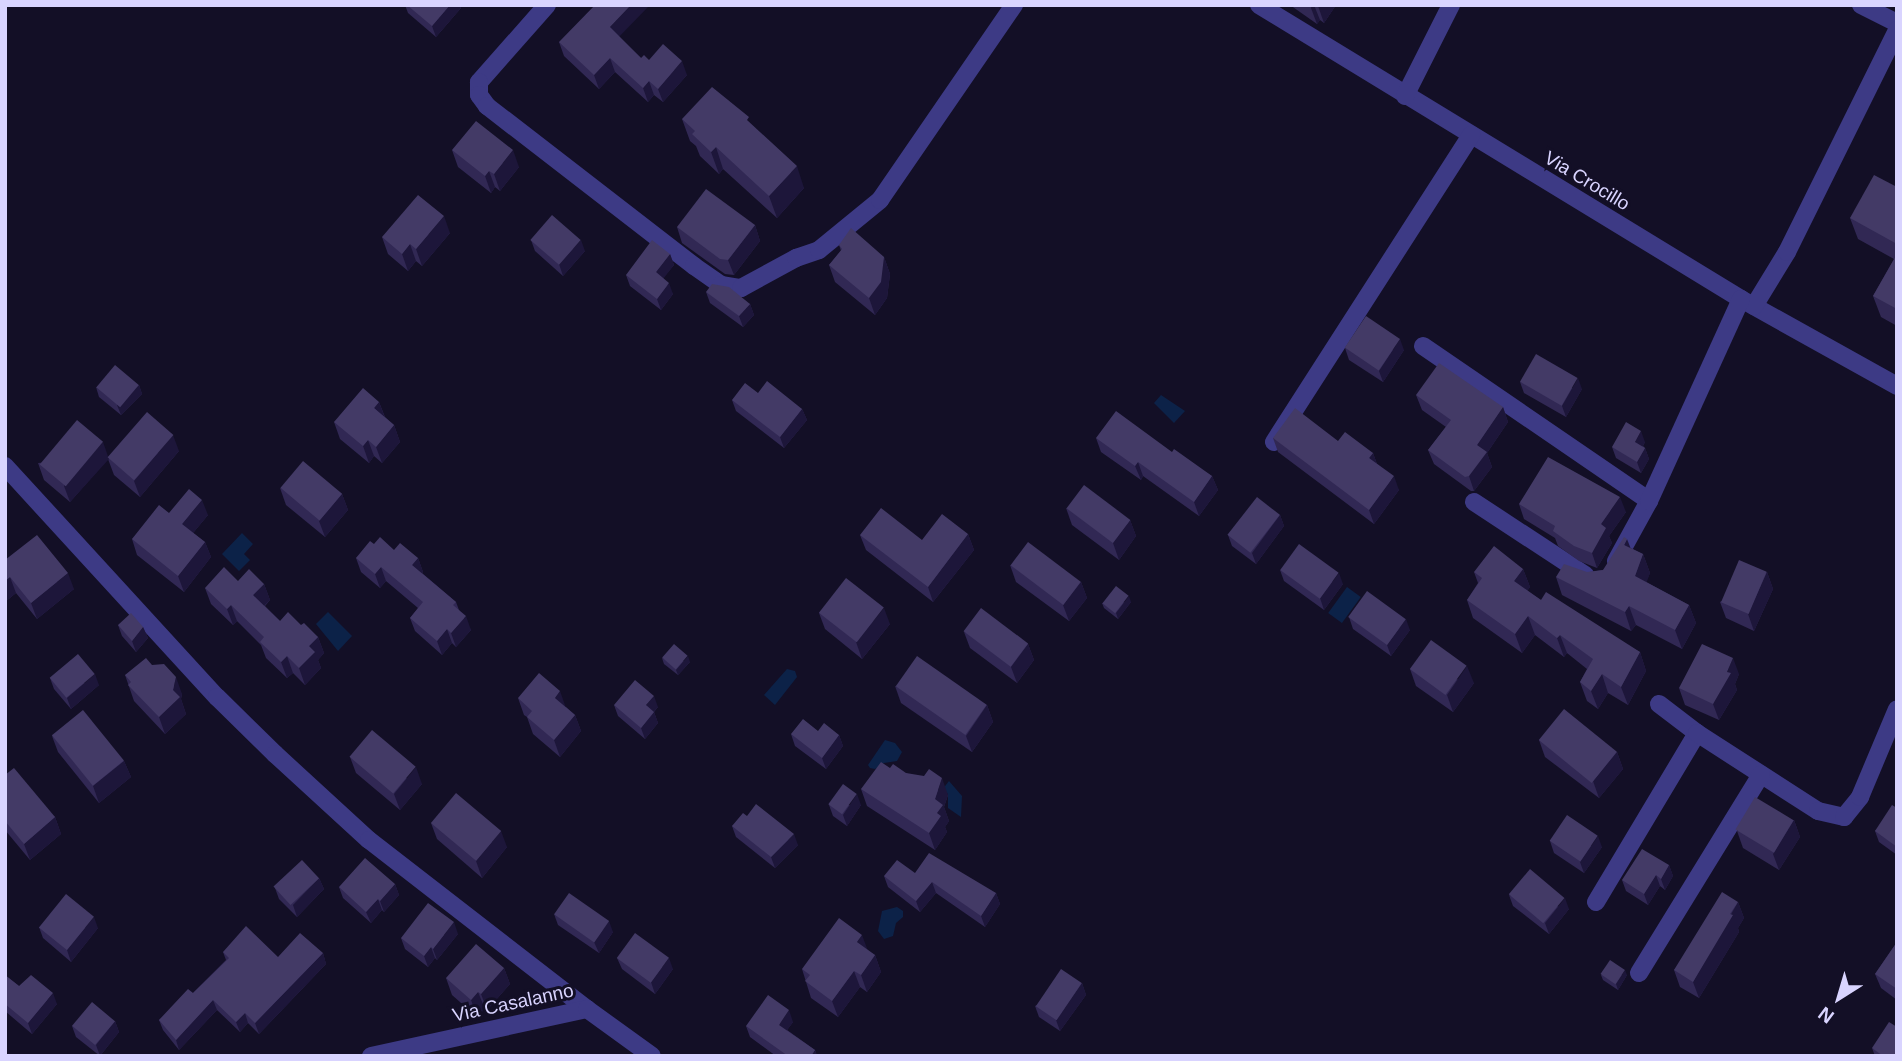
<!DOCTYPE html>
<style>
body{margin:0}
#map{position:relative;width:1902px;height:1061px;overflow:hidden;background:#130f26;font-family:Helvetica,sans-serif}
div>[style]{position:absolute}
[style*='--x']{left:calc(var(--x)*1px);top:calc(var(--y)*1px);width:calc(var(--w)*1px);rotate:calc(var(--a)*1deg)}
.water>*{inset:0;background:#0c2248;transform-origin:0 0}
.minor>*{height:18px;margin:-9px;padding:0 9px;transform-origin:9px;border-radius:9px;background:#3d3a85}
.wall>*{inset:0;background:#312854}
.shaded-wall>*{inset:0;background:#1d163a}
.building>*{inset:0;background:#433a66;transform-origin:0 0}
span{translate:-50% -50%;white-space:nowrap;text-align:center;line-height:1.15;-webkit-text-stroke:6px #130f26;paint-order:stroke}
.street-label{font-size:19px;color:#d9d4ff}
.frame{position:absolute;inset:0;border:7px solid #d9d4ff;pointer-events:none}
.north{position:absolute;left:1804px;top:963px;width:70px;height:70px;-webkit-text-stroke:5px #130f26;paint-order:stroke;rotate:217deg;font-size:19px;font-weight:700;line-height:28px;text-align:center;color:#d9d4ff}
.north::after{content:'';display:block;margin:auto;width:24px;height:32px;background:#d9d4ff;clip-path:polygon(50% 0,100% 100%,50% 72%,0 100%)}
</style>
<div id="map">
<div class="water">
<i style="clip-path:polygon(1161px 395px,1185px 411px,1174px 423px,1154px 403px)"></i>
<i style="clip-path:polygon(242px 533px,253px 544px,244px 554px,250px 560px,239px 571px,222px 554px)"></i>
<i style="left:1347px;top:587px;width:17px;height:32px;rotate:36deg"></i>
<i style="clip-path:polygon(328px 612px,352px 636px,338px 651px,316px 624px)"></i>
<i style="clip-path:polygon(787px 669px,795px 671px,797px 677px,775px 705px,764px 695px)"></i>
<i style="clip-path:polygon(885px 740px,895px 743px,902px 752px,897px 761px,884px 763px,875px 769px,870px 768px,868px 765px)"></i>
<i style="clip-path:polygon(949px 781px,962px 796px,961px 817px,948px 808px,948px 794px,942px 790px)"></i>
<i style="clip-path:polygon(897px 907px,903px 911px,903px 917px,896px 923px,893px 936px,884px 939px,878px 931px,882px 911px)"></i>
</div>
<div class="minor">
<i style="--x:547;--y:5;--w:103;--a:131.4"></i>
<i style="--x:479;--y:82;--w:13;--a:90"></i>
<i style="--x:479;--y:95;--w:14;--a:54"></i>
<i style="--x:487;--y:106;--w:262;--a:37.7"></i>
<i style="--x:694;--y:266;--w:33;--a:35"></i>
<i style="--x:721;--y:285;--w:20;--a:9"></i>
<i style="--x:741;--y:288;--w:63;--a:-28.6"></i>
<i style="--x:796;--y:258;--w:24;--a:-19"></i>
<i style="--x:819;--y:250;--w:79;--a:-39.3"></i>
<i style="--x:880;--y:200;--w:237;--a:-55.5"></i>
<i style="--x:1259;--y:5;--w:565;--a:31.38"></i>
<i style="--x:1741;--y:299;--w:179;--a:29.1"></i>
<i style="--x:1861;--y:5;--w:40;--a:26.6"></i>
<i style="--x:1405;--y:96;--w:102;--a:-63.2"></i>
<i style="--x:1754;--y:306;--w:63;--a:-58.6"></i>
<i style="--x:1787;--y:252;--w:248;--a:-63.6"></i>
<i style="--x:1423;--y:346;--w:274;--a:34.4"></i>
<i style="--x:1274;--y:442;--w:365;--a:-57.3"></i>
<i style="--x:5;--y:466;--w:314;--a:47.5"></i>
<i style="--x:217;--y:697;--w:81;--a:44.5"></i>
<i style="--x:275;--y:754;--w:127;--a:42.5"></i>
<i style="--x:369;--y:840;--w:276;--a:37.8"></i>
<i style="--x:1474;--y:502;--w:133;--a:33.3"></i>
<i style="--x:1616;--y:561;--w:68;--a:-61.2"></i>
<i style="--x:1649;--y:501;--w:222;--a:-65.5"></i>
<i style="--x:1659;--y:704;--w:48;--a:37.3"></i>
<i style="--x:1596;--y:902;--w:197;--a:-59.1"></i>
<i style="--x:1697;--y:733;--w:144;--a:32.8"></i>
<i style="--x:1818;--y:811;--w:27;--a:13"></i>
<i style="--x:1844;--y:817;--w:26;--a:-51"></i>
<i style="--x:1860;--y:797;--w:95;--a:-67.2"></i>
<i style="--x:1639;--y:973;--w:233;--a:-58.4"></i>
<i style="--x:371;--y:1056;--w:221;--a:-12.3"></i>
<i style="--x:587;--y:1009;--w:80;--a:35.9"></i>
</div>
<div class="wall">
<i style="clip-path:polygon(405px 5px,460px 5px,461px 8px,436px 37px,408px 13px)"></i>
<i style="clip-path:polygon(1290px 5px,1336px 5px,1324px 23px,1320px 20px,1317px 24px)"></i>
<i style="clip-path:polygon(619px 37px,641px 58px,649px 60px,687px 75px,663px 102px,654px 95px,648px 102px,615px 72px,599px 89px,564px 56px,559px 42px)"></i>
<i style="clip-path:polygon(682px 119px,753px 126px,804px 188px,777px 218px,723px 169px,719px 174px,700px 156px,696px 146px,690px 141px)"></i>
<i style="clip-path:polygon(452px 150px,519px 167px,500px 191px,495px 187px,491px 193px,458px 167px)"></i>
<i style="clip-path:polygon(1897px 187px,1897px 326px,1881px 317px,1873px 296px,1894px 259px,1858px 239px,1850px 218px)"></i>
<i style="clip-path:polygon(755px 225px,760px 241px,734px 275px,725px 274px,682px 243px,677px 227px)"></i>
<i style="clip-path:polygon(450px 233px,422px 266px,416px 261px,408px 271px,388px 254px,382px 237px)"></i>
<i style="clip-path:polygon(531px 240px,585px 251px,563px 276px,535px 251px)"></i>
<i style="clip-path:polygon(839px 245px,884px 257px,890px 274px,887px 298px,875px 315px,835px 282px,829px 265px,841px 251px)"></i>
<i style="clip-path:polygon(670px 254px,674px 265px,663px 278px,673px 294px,661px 310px,630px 286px,626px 275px)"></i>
<i style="clip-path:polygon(706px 292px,750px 304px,754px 315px,743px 327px,710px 303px)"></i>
<i style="clip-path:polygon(1345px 348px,1404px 350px,1383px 382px,1349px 360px)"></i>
<i style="clip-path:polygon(1520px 382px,1582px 389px,1566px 417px,1524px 393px)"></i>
<i style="clip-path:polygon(139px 385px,142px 394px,121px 415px,99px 397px,96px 387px)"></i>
<i style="clip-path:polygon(758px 393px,802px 409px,807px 420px,784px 448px,736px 411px,732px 400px)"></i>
<i style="clip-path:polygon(1416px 395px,1503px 407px,1508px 422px,1487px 453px,1492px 467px,1474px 491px,1471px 491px,1434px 464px,1428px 450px,1446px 427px,1422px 410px)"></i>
<i style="clip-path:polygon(379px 402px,385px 417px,394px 425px,400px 442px,382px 463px,374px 456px,369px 463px,340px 439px,334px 422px)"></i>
<i style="clip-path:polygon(1096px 438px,1172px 452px,1212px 476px,1218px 490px,1199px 516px,1143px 476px,1141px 480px,1101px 452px)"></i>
<i style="clip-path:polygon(1273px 438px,1338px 441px,1373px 453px,1377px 464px,1399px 490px,1374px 524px,1278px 452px)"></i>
<i style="clip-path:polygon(1645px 442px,1643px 446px,1645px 448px,1649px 459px,1641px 473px,1616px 458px,1612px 447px)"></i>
<i style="clip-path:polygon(179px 451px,140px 497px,114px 475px,108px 459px,70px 502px,44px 480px,38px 463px)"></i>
<i style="clip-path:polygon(280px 488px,342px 494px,348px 510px,325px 537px,286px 505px)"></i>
<i style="clip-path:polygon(1519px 504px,1626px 512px,1609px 536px,1612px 543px,1597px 568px,1579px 561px,1558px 546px,1555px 538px,1524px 519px)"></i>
<i style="clip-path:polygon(1066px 508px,1130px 520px,1136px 536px,1119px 560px,1072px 525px)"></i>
<i style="clip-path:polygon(169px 513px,208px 515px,193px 533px,205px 542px,211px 557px,184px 592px,137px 555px,132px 539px)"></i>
<i style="clip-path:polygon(1280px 515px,1284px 526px,1256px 564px,1232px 546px,1228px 535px)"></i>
<i style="clip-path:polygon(968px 534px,974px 550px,933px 602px,866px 550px,860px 535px,922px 540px)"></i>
<i style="clip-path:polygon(374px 544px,394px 550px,418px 558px,423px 572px,422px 573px,456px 602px,459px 610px,471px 630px,456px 647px,452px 643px,442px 655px,415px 631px,410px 618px,418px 608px,386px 581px,380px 588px,361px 572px,356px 558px)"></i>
<i style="clip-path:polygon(1631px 548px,1643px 554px,1650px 573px,1646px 582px,1689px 605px,1696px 623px,1682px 649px,1636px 625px,1631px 631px,1562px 595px,1556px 577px,1603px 570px)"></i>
<i style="clip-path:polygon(5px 560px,74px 589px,37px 619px,16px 593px,5px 602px)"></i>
<i style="clip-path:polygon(1010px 565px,1081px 582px,1087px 598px,1069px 621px,1016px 582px)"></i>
<i style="clip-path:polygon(1523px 569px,1530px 587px,1527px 591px,1541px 600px,1640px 652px,1646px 671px,1628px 705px,1608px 693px,1598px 709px,1587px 701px,1580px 682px,1587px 669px,1567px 653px,1564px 657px,1535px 635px,1522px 653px,1473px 618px,1467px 600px,1478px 583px,1474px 572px)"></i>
<i style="clip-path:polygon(1280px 570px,1343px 584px,1324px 610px,1284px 581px)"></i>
<i style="clip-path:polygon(1767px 572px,1773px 589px,1754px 631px,1726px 618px,1720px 602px)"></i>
<i style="clip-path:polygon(238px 581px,264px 584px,270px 600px,265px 606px,280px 621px,301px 625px,318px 637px,324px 653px,318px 660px,321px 668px,305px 685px,293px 673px,287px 678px,266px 658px,261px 645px,237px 621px,233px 625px,211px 604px,205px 588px)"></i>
<i style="clip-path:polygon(1131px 602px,1118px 619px,1104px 608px,1102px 603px)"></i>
<i style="clip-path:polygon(819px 613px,890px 624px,862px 659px,825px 629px)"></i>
<i style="clip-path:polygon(1349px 617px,1410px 630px,1391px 656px,1353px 629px)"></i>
<i style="clip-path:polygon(118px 625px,143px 627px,148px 638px,136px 652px,122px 636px)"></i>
<i style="clip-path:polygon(964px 632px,1028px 644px,1034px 660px,1017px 683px,970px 648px)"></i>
<i style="clip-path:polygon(662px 658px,690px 662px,678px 675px,664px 664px)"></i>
<i style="clip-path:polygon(152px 665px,182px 694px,181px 699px,186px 714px,165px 734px,134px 701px,125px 675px)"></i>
<i style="clip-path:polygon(1410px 669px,1474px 683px,1453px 712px,1416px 686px)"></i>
<i style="clip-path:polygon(1739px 674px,1735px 684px,1737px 690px,1719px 720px,1685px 705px,1679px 688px)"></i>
<i style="clip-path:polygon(50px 678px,99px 685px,71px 709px,54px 689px)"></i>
<i style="clip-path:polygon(895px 686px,987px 705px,993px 722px,972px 752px,901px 703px)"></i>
<i style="clip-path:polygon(518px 698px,566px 707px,575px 715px,581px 731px,560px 757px,533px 734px,527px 717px,524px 715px)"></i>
<i style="clip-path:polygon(614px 705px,658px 707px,654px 712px,658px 723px,645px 739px,618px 716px)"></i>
<i style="clip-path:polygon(818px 731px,839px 735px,843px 746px,826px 769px,795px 746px,791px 734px)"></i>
<i style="clip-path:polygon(52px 736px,124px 761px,131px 777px,99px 803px,58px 752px)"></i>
<i style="clip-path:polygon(1539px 740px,1617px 752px,1623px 769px,1599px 798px,1545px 757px)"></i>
<i style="clip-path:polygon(350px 757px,422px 784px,400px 810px,356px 773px)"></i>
<i style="clip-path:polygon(906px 773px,948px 795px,944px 807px,949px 821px,945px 827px,947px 832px,935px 850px,867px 806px,861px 789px)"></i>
<i style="clip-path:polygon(5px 775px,55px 817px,61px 834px,30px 860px,5px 830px)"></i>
<i style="clip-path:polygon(829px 805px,861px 805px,847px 826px,833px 816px)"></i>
<i style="clip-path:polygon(1897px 808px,1897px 855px,1879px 842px,1875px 831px)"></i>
<i style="clip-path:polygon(747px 816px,798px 845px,775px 868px,736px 837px,732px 826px)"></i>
<i style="clip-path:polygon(1794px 820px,1800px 837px,1779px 870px,1743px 848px,1737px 831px)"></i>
<i style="clip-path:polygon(431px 823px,507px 847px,482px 878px,437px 839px)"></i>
<i style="clip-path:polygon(1550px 841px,1602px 847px,1584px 873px,1554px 853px)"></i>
<i style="clip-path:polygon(1669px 865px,1673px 876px,1665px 890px,1660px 886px,1648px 905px,1626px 891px,1622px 880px)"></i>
<i style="clip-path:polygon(915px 873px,996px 893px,1000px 904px,985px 927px,936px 893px,920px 912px,888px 887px,884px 876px)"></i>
<i style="clip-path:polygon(319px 878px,324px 889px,297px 917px,279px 899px,275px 888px)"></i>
<i style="clip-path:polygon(395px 884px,399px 895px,384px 912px,382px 910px,371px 923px,343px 898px,339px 887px)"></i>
<i style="clip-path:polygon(1509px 895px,1569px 909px,1549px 934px,1513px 906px)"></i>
<i style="clip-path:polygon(1738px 902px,1744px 918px,1738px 928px,1739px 932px,1699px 998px,1680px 987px,1674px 970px)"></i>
<i style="clip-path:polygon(554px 914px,613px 932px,599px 953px,558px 925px)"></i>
<i style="clip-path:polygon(39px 927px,98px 928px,71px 962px,43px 938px)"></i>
<i style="clip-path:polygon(458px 934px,437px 960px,435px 958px,428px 967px,405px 949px,401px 938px)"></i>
<i style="clip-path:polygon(1897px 942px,1897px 1000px,1881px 988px,1875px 974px)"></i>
<i style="clip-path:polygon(868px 951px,875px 955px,881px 972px,867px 992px,860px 987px,838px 1017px,811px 998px,802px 969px)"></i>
<i style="clip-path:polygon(223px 952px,278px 957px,323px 953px,326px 964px,259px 1034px,248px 1023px,240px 1032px,217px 1010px,179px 1050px,163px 1030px,159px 1020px,193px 993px,226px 960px)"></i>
<i style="clip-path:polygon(617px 958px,673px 969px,655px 994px,622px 969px)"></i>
<i style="clip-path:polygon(504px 968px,510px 984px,487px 1010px,485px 1009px,477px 1017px,452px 995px,446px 978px)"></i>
<i style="clip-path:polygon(5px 975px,19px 986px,57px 1004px,32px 1034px,5px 1011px)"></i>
<i style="clip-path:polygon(1601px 975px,1627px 975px,1618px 990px,1603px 980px)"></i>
<i style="clip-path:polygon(1082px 983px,1086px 995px,1060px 1031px,1039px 1017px,1035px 1006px)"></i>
<i style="clip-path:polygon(115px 1021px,119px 1032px,100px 1056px,76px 1037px,72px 1026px)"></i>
<i style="clip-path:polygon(793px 1022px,787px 1030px,815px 1050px,817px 1056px,776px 1056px,750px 1037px,746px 1026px)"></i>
<i style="clip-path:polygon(1872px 1048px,1897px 1056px,1875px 1056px)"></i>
</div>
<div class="shaded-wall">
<i style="clip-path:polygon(450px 5px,460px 5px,461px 8px,436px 37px,432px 26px)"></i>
<i style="clip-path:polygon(631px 5px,650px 5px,615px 41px,610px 27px)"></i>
<i style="clip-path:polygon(1312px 5px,1314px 5px,1320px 20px,1317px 24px,1311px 8px)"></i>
<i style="clip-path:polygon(1319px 5px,1336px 5px,1324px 23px,1318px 6px)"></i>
<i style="clip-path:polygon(610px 58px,615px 72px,599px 89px,594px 75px)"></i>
<i style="clip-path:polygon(682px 61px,687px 75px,663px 102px,658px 89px)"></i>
<i style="clip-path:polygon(649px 81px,654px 95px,648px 102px,643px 88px)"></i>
<i style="clip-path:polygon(716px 147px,723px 169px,719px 174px,711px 152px)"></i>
<i style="clip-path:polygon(513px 150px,519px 167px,500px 191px,494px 174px)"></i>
<i style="clip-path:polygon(797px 166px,804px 188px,777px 218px,769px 196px)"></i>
<i style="clip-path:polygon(489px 171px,495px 187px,491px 193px,485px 176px)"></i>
<i style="clip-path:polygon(444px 216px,450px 233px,422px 266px,416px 249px)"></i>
<i style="clip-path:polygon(755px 225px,760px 241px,734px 275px,728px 260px)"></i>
<i style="clip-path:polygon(581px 240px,585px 251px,563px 276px,559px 264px)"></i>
<i style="clip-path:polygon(410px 244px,416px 261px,408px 271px,402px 254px)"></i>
<i style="clip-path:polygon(670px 254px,674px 265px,660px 283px,656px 272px)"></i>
<i style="clip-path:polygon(884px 257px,890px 274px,887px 298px,875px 315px,869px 298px)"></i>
<i style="clip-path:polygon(669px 283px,673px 294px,661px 310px,657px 299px)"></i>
<i style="clip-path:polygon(750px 304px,754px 315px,743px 327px,739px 316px)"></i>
<i style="clip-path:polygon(1400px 339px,1404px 350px,1383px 382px,1379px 371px)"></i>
<i style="clip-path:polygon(1578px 378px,1582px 389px,1566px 417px,1562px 406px)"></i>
<i style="clip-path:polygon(139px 385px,142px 394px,121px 415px,117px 405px)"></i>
<i style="clip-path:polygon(379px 402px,385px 418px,374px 408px)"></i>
<i style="clip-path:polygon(1503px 407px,1508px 422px,1487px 453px,1492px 467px,1474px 491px,1469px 476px,1477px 445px)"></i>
<i style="clip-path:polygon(802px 409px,807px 420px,784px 448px,780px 437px)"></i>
<i style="clip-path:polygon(394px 425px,400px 442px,382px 463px,376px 447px)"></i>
<i style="clip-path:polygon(1641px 431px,1645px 442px,1639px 453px,1635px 442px)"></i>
<i style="clip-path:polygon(173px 435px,179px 451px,140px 497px,134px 481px)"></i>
<i style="clip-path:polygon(368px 440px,374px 456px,369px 463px,363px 446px)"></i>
<i style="clip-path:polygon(103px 442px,109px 459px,70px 502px,64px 486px)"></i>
<i style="clip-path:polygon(1645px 448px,1649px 459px,1641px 473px,1637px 462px)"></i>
<i style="clip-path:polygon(1373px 453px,1378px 467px,1369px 458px)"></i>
<i style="clip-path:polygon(1138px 462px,1143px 476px,1141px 480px,1135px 466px)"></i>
<i style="clip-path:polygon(1212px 476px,1218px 490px,1199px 516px,1194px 502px)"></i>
<i style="clip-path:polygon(1394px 476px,1399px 490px,1374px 524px,1369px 510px)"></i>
<i style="clip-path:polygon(342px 494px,348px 510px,325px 537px,319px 521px)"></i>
<i style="clip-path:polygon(1620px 497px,1626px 512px,1609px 536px,1612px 543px,1597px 568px,1592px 553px,1601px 524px)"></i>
<i style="clip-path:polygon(202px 500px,208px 515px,188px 539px,182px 524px)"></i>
<i style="clip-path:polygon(1280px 515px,1284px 526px,1256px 564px,1252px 553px)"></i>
<i style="clip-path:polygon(1130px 520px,1136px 536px,1119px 560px,1113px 543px)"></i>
<i style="clip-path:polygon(968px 534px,974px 550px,933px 602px,928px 587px)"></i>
<i style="clip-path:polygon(1627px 539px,1634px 557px,1624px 545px)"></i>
<i style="clip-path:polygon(205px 542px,211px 557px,184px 592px,178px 576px)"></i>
<i style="clip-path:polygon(1643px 554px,1650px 573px,1642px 595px,1635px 576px)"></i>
<i style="clip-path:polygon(418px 558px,423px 572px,417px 578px,412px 565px)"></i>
<i style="clip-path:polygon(381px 567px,386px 581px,380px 588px,375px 574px)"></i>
<i style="clip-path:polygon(1523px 569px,1530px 587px,1521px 600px,1514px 581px)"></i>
<i style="clip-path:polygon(1767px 572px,1773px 589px,1754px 631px,1748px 614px)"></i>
<i style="clip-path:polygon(68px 573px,74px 589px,37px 619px,31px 603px)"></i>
<i style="clip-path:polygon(1339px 573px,1343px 584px,1324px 610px,1320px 598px)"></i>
<i style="clip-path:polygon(10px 577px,16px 593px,5px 602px,5px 581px)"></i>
<i style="clip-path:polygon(1081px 582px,1087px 598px,1069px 621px,1063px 605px)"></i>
<i style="clip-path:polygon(264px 584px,270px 600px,259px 611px,253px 595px)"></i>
<i style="clip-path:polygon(1129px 596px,1131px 602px,1118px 619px,1116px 613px)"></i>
<i style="clip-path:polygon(231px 605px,237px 621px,233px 625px,227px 609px)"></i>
<i style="clip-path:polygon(1689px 605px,1696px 623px,1682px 649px,1675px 630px)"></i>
<i style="clip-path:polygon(1629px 606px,1636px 625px,1631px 631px,1625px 612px)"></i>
<i style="clip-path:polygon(884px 608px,890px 624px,862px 659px,856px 642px)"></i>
<i style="clip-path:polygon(466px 616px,471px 630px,456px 647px,451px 633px)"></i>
<i style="clip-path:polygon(1528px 616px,1535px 635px,1522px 653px,1515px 634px)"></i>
<i style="clip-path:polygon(1406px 619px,1410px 630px,1391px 656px,1387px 645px)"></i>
<i style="clip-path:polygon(143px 627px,148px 638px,136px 652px,132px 641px)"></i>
<i style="clip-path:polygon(447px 629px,452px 643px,442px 655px,437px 641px)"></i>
<i style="clip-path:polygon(1560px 635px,1567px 653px,1564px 657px,1557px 638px)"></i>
<i style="clip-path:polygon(318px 637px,324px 653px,318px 660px,321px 668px,305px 685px,299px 668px,309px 646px)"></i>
<i style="clip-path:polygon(1028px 644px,1034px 660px,1017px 683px,1011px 667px)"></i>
<i style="clip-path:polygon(1640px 652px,1646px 671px,1628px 705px,1621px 687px)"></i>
<i style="clip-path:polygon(287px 656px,293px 673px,287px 678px,281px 662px)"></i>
<i style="clip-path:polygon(688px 656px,690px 662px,678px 675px,676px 670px)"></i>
<i style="clip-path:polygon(1733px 658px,1739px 674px,1735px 684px,1737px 690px,1719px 720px,1713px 704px)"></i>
<i style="clip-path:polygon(1467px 666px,1474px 683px,1453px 712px,1447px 695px)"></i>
<i style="clip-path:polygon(95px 674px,99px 685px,71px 709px,67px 698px)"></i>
<i style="clip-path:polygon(1602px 674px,1608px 693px,1598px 709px,1591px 691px)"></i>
<i style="clip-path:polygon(176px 677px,182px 694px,181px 699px,186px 714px,165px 734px,159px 717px,173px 690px)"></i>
<i style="clip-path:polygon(560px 691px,566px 708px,555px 698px)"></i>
<i style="clip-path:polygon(654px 696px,658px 707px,650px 716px,646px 705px)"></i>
<i style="clip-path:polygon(987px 705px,993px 722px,972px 752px,966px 736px)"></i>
<i style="clip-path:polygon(654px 712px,658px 723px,645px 739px,641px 728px)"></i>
<i style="clip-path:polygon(575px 715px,581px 731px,560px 757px,554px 740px)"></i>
<i style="clip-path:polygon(839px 735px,843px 746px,826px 769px,822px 758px)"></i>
<i style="clip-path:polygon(1617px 752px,1623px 769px,1599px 798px,1593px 781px)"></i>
<i style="clip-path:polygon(124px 761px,131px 777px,99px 803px,93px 786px)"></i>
<i style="clip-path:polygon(416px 767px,422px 784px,400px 810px,394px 794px)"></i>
<i style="clip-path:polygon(942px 778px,948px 795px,944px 807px,949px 821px,945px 827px,947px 832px,935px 850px,929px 833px,935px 799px)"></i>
<i style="clip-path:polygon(857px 794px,861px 805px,847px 826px,843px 815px)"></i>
<i style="clip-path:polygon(55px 817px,61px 834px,30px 860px,24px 844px)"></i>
<i style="clip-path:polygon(1794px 820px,1800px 837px,1779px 870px,1773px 854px)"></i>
<i style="clip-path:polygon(501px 831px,507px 847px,482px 878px,476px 861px)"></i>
<i style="clip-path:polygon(794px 834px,798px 845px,775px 868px,771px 857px)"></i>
<i style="clip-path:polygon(1598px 836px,1602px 847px,1584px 873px,1580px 862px)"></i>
<i style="clip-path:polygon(1669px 865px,1673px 876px,1665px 890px,1661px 879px)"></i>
<i style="clip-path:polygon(1656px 875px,1660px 886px,1648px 905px,1644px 894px)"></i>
<i style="clip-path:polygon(319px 878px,324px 889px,297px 917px,293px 905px)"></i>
<i style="clip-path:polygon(932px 882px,936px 893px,920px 912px,916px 901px)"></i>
<i style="clip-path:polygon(395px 884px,399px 895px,384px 912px,380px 901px)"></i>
<i style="clip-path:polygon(996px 893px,1000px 904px,985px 927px,981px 916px)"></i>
<i style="clip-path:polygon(1565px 898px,1569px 909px,1549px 934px,1545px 923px)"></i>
<i style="clip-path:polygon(378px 899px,382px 910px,371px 923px,366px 912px)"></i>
<i style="clip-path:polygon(1738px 902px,1744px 918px,1738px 928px,1739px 932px,1699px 998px,1693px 982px)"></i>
<i style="clip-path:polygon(94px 917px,98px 928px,71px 962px,67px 950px)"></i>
<i style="clip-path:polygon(609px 921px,613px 932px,599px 953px,594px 942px)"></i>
<i style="clip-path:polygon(454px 922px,458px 934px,437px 960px,433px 949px)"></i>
<i style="clip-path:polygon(862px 935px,868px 951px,857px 942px)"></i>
<i style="clip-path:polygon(431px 947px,435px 958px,428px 967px,424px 956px)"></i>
<i style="clip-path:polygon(323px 953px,326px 964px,259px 1034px,255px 1023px)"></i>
<i style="clip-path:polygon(875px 955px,881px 972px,867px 992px,861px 975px)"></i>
<i style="clip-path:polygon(669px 958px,673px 969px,655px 994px,651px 982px)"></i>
<i style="clip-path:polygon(504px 968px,510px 984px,487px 1010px,481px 994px)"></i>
<i style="clip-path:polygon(1625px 970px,1627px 975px,1618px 990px,1616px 984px)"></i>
<i style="clip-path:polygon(854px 971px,860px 987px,838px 1017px,832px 1001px)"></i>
<i style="clip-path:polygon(1082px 983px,1086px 995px,1060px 1031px,1056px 1020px)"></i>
<i style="clip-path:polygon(478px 992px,485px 1009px,477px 1017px,471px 1000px)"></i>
<i style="clip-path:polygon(53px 993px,57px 1004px,32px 1034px,28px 1023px)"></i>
<i style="clip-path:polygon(213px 1000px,217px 1010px,179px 1050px,176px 1040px)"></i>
<i style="clip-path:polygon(789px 1010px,793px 1022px,783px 1036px,779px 1025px)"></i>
<i style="clip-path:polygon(245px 1013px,248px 1023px,240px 1032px,236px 1022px)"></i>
<i style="clip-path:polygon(115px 1021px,119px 1032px,100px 1056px,96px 1045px)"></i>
<i style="clip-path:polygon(815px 1050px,817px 1056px,811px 1056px)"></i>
</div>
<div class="building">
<i style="clip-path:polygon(407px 5px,450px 5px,432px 26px)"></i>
<i style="clip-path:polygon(595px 5px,631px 5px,610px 27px,641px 58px,644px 55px,649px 60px,663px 44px,682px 61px,658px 89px,649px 81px,643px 88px,610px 58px,594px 75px,559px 42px)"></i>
<i style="clip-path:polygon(712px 87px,749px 117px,747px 120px,797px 166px,769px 196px,716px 147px,711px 152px,692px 134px,695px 131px,682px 119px)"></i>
<i style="clip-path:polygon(476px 121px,513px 150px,494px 174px,489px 171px,485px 176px,452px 150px)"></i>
<i style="clip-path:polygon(1874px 175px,1897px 187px,1897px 244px,1850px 218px)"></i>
<i style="clip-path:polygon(706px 189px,755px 225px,728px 260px,720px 259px,677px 227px)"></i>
<i style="clip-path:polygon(418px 195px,444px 216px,416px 249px,410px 244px,402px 254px,382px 237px)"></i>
<i style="left:552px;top:215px;width:38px;height:33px;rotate:41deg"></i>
<i style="clip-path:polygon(851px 228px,884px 257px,881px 282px,869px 298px,829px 265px,842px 249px,839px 245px)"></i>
<i style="clip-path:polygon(652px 240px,670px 254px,656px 272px,669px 283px,657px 299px,626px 275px)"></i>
<i style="clip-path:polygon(1897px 254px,1897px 309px,1873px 296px)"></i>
<i style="clip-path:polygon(712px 284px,729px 287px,750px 304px,739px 316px,706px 292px)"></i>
<i style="left:1366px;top:316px;width:41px;height:38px;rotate:34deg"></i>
<i style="left:1536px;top:354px;width:48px;height:32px;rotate:30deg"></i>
<i style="clip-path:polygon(1439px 363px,1503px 407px,1477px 445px,1487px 452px,1469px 476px,1465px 477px,1428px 450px,1451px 420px,1416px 395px)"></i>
<i style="left:115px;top:365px;width:31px;height:29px;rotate:40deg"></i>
<i style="clip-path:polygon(767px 381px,802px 409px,780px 437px,732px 400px,745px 383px,758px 393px)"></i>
<i style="clip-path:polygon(363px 388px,379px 402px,374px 408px,394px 425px,376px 447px,368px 440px,363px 446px,334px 422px)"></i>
<i style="clip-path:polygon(1295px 408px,1338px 441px,1345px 432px,1373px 453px,1369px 458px,1394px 476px,1369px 510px,1273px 438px)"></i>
<i style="clip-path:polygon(1116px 411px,1172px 452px,1174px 449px,1212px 476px,1194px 502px,1138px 462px,1135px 466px,1096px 438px)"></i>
<i style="left:147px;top:412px;width:35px;height:60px;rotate:41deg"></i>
<i style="left:77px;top:420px;width:34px;height:58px;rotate:40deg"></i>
<i style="clip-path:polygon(1626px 422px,1641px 431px,1635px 442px,1645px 448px,1637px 462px,1612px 447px)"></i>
<i style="clip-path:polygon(1548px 457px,1620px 497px,1601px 524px,1606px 528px,1592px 553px,1574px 546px,1553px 531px,1555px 526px,1519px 504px)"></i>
<i style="left:303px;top:461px;width:51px;height:35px;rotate:40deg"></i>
<i style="left:1084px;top:485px;width:58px;height:29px;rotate:37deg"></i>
<i style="clip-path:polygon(189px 489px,202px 500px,182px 524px,205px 542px,178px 576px,132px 539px,159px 505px,169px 513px)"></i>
<i style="left:1257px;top:497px;width:29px;height:48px;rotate:38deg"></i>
<i style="clip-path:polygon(881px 508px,922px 540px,942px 514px,968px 534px,928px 587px,860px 535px)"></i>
<i style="clip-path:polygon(37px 535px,68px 573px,31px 603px,10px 577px,5px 581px,5px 560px)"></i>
<i style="clip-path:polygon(380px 537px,394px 550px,400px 543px,418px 558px,412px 565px,456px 602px,453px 605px,466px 616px,451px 633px,447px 629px,437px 641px,410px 618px,423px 602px,381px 567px,375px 574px,356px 558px,370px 541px,374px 544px)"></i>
<i style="clip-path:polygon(1624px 537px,1627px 539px,1624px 545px,1643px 554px,1635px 576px,1689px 605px,1675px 630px,1629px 606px,1625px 612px,1556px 577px,1564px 564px,1587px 572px,1603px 570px)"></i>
<i style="left:1028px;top:542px;width:66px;height:29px;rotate:37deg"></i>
<i style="left:1299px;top:544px;width:49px;height:32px;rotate:36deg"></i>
<i style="clip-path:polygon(1494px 546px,1523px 569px,1514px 581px,1541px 600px,1546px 592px,1640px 652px,1621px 687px,1602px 674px,1591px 691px,1580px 682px,1593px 659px,1560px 635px,1557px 638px,1528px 616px,1515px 634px,1467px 600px,1482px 578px,1474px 572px)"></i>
<i style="left:1739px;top:560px;width:30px;height:46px;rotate:23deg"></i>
<i style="clip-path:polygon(224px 567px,238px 581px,249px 569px,264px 584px,253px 595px,280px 621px,288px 612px,301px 625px,304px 623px,318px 637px,309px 646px,315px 652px,299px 668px,287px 656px,281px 662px,260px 642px,264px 637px,231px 605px,227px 609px,205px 588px)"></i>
<i style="left:846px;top:578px;width:48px;height:44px;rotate:38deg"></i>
<i style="left:1116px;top:586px;width:16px;height:22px;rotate:38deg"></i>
<i style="left:1367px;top:591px;width:48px;height:32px;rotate:36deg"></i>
<i style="left:981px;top:608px;width:59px;height:29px;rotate:37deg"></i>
<i style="clip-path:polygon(131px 613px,143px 627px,132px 641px,118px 625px)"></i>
<i style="left:1431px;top:640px;width:44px;height:36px;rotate:36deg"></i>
<i style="left:674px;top:644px;width:18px;height:18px;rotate:41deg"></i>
<i style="clip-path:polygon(1702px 644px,1733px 658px,1727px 672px,1731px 673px,1713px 704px,1679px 688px)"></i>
<i style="left:78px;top:654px;width:26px;height:37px;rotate:50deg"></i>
<i style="left:917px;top:656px;width:85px;height:37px;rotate:35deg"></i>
<i style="clip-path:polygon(146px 658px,152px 665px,164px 664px,176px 677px,173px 690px,180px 697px,159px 717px,128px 685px,131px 682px,125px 675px)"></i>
<i style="clip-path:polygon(539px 673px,560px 691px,555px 698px,575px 715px,554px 740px,527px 717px,532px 711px,518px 698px)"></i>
<i style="clip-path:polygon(635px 680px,654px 696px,646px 705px,654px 712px,641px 728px,614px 705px)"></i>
<i style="left:1564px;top:709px;width:68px;height:40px;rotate:39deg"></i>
<i style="left:83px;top:710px;width:65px;height:40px;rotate:51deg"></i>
<i style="clip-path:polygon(803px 719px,818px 731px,824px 723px,839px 735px,822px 758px,791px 734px)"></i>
<i style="left:372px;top:730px;width:57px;height:35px;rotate:40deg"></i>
<i style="clip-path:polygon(881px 762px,890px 768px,893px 764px,906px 773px,924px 776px,929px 769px,942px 778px,935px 799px,943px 805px,937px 813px,941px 816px,929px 833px,861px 789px)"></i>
<i style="clip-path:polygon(14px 768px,55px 817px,24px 844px,5px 821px,5px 775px)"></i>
<i style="left:843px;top:784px;width:17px;height:25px;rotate:36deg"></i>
<i style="left:456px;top:793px;width:59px;height:39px;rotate:40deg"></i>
<i style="left:1755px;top:797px;width:45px;height:38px;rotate:31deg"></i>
<i style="clip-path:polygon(756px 804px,794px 834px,771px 857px,732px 826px,743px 813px,747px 816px)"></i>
<i style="clip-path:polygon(1892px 805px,1897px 808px,1897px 847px,1875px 831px)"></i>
<i style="left:1567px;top:815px;width:37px;height:31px;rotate:34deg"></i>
<i style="clip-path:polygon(1642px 849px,1669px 865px,1661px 879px,1656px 875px,1644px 894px,1622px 880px)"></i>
<i style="clip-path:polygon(929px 853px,996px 893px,981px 916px,932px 882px,916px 901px,884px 876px,897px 860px,915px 873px)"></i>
<i style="clip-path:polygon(365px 858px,395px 884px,380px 901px,378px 899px,366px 912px,339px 887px)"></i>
<i style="left:302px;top:860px;width:25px;height:39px;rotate:47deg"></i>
<i style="left:1530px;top:869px;width:45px;height:33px;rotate:40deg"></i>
<i style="clip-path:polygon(1722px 892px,1738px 902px,1730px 914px,1733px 915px,1693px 982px,1674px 970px)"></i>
<i style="left:569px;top:893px;width:49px;height:26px;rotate:35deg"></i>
<i style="left:66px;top:894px;width:36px;height:43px;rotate:39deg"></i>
<i style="clip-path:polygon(428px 903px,454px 922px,433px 949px,431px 947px,424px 956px,401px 938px)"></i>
<i style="clip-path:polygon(839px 918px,862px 935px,857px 942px,875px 955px,861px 975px,854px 971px,832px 1001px,805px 981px,810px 975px,802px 969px)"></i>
<i style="clip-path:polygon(246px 926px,278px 957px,300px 933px,323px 953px,255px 1023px,245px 1013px,236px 1022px,213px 1000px,176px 1040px,159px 1020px,188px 989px,193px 993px,229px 958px,223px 952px)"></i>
<i style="left:635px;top:933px;width:42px;height:31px;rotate:36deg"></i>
<i style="clip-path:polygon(1897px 942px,1897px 989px,1875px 974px)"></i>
<i style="clip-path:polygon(476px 944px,504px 968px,481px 994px,478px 992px,471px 1000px,446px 978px)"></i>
<i style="left:1610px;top:960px;width:18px;height:17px;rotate:34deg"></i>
<i style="left:1061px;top:969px;width:25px;height:45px;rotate:34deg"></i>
<i style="clip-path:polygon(5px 975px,19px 986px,31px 975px,53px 993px,28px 1023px,5px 1004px)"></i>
<i style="clip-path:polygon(768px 995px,789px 1010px,779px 1025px,815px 1050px,811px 1056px,788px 1056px,746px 1026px)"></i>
<i style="left:92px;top:1002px;width:30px;height:31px;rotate:40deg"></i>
<i style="clip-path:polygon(1889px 1022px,1897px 1027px,1897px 1056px,1883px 1056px,1872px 1048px)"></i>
</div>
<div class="street-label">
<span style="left:1587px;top:181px;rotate:31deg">Via Crocillo</span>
<span style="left:513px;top:1003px;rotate:-12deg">Via Casalanno</span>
</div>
<div class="frame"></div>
<div class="north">N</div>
</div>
